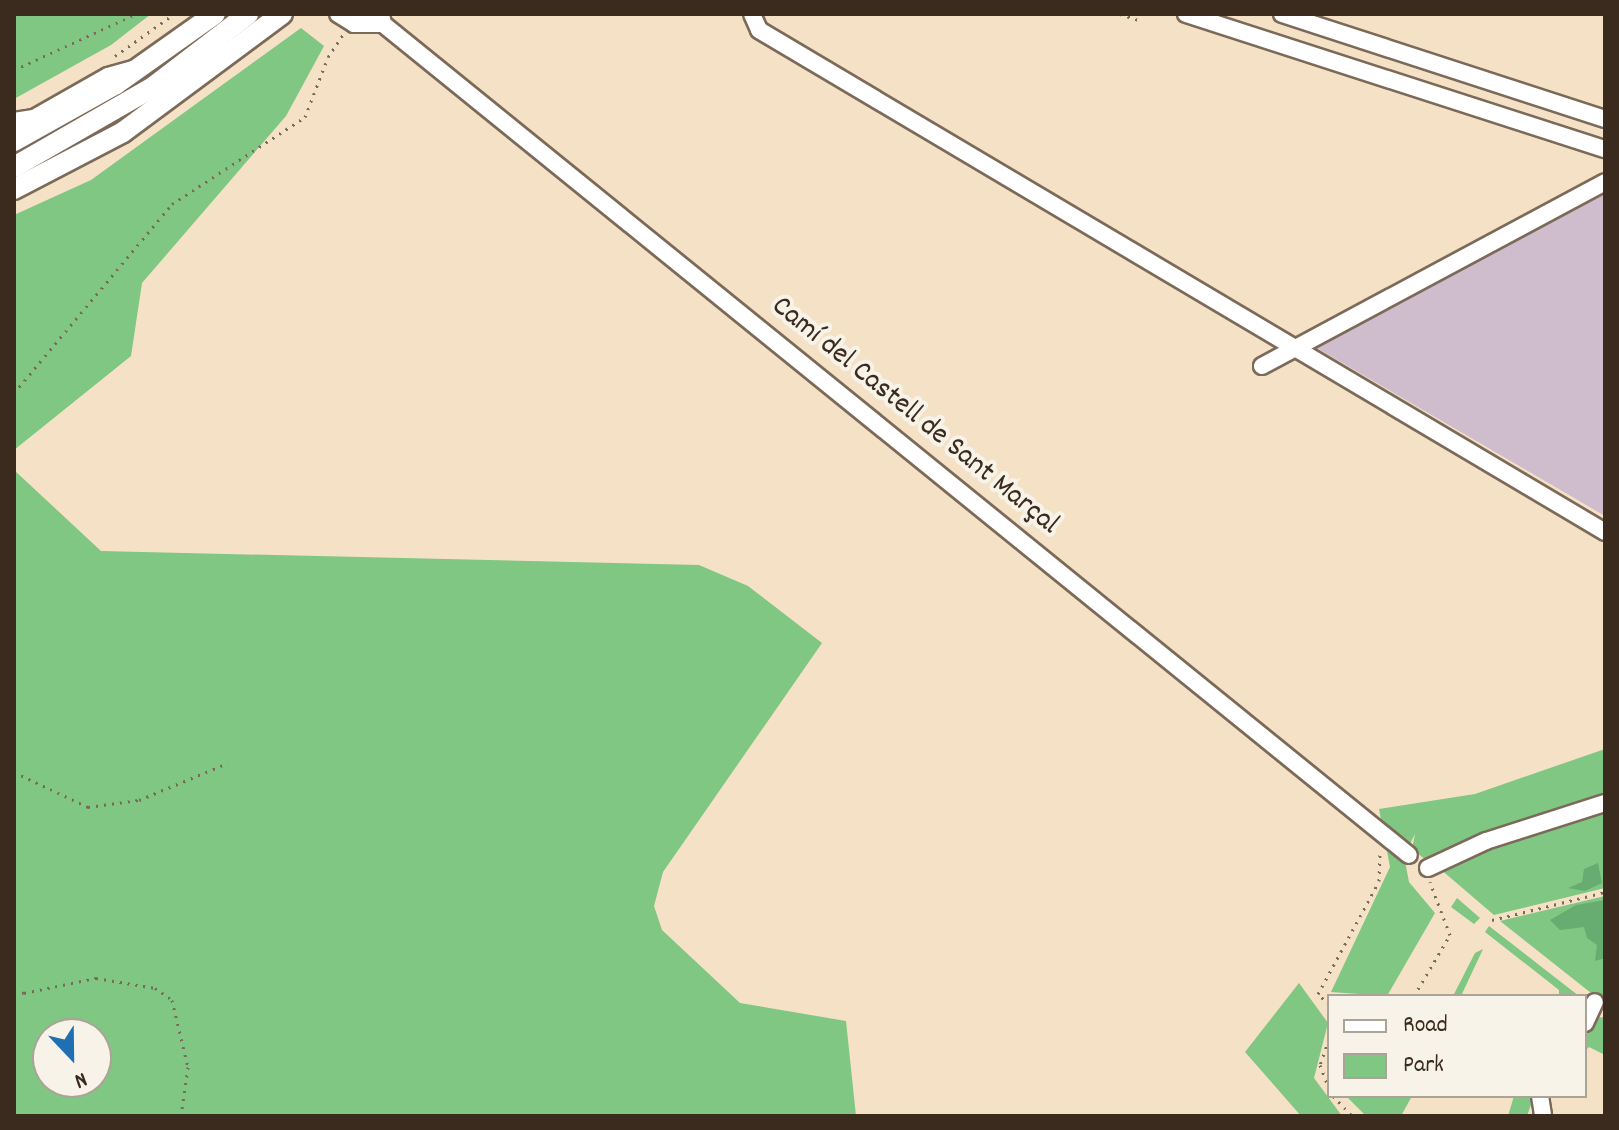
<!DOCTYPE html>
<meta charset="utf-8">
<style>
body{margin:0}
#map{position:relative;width:1619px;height:1130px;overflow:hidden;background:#f4e1c6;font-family:Dekko,sans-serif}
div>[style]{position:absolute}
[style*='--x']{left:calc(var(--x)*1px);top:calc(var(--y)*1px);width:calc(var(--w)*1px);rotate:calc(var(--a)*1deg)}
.industrial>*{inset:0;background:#cfbdce}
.green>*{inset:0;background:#7fc783}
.forest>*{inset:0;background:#67ac71}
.path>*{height:3px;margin-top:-1.5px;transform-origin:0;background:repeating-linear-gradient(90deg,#7c6a59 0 2px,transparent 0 8px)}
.roads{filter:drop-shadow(2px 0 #7c6a59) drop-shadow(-2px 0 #7c6a59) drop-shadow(0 2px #7c6a59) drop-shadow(0 -2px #7c6a59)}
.minor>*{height:16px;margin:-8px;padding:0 8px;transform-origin:8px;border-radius:8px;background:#fff}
.major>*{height:20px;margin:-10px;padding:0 10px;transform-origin:10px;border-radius:10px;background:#fff}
span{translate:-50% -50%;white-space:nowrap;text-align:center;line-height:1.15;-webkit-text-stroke:8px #f7f3e8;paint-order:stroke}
.street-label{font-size:30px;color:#3b2a1e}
.frame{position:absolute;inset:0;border:16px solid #3b2a1e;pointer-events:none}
.legend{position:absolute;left:1327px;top:994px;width:260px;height:104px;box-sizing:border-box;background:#f7f3e8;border:2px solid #aca397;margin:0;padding:10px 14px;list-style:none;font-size:24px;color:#3b2a1e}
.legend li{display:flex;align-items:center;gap:16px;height:40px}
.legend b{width:40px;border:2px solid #aca397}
.north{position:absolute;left:32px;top:1018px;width:80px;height:80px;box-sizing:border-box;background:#f7f3e8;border:2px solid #aca397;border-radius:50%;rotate:158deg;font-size:22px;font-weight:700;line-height:32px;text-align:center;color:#3b2a1e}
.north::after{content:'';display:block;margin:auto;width:28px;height:36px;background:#1f6fb2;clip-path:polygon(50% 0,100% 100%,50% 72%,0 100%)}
</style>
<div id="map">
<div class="industrial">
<i style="clip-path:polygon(1605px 194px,1605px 516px,1315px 347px)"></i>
</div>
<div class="green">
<i style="clip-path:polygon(14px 14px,151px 14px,111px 45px,14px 99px)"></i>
<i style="clip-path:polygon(301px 28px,324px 46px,286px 116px,142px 283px,131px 356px,14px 450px,14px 215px,91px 180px)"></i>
<i style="clip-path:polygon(evenodd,14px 470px,101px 551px,699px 565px,748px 586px,822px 643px,663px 872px,654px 906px,662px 930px,740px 1003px,846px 1021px,856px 1116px,14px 1116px,14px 470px,48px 1034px,96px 1034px,96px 1082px,48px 1082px,48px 1034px)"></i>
<i style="clip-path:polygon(1605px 749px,1605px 800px,1426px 860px,1412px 849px,1415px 834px,1404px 856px,1409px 882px,1435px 913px,1387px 996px,1331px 992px,1390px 867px,1379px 809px,1475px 794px)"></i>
<i style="clip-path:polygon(1605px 807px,1605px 888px,1494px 915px,1439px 868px)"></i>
<i style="clip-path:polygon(1605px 896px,1605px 1004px,1500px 921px)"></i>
<i style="clip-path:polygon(1457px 898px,1480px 918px,1474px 924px,1451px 907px)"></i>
<i style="clip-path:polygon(1489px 926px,1579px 996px,1559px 996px,1559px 990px,1485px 932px)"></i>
<i style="clip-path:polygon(1483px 949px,1461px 996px,1453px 996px,1475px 953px)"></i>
<i style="clip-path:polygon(1299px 983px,1328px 1023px,1314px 1078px,1342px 1116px,1301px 1116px,1245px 1052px)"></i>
<i style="clip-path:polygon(1605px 1017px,1605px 1055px,1589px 1047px,1585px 1051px,1585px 1031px,1594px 1018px)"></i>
<i style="clip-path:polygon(1346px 1096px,1412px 1096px,1401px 1116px,1366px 1116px)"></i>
<i style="clip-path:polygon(1514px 1096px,1534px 1096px,1527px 1116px,1508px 1116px)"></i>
</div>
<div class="forest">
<i style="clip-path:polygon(1598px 863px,1602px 883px,1585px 891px,1568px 888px,1582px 882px,1584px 869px)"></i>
<i style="clip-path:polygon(1605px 900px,1605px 958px,1595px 961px,1597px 945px,1587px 938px,1584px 927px,1560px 930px,1550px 920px,1576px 905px)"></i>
</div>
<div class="path">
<i style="--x:1120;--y:14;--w:19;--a:18"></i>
<i style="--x:115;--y:56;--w:72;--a:-35.4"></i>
<i style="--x:14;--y:70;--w:134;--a:-24.7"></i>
<i style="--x:14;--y:393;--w:246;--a:-50.1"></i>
<i style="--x:172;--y:204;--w:159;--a:-33.2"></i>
<i style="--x:305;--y:117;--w:64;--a:-69"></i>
<i style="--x:328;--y:57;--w:27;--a:-56"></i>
<i style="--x:14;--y:772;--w:82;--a:25.3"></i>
<i style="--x:88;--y:807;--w:51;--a:-7.8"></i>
<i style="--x:139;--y:800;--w:96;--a:-22.6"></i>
<i style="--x:1492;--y:920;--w:116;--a:-13.9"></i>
<i style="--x:14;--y:991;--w:10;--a:11"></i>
<i style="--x:24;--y:993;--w:74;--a:-11.8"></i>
<i style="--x:96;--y:978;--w:60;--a:9.6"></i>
<i style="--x:155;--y:988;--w:21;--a:35"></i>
<i style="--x:172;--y:1000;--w:69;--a:76.6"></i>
<i style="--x:188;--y:1067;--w:49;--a:98.1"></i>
<i style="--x:1414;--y:996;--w:71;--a:-59.5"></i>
<i style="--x:1450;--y:935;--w:57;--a:-110.7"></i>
<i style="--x:1329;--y:1004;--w:15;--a:-138"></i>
<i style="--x:1318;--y:994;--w:128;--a:-61.6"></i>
<i style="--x:1379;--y:881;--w:30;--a:-88"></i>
<i style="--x:1329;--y:1039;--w:28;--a:109"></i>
<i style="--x:1320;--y:1065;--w:26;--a:69"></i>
<i style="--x:1333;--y:1096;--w:28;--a:46"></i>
</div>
<div class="roads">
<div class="minor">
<i style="--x:338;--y:14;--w:19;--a:32"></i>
<i style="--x:354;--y:24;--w:29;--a:0"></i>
<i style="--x:381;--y:14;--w:10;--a:79"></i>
<i style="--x:383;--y:24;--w:1320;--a:39.01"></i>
<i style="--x:752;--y:14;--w:17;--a:66"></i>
<i style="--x:759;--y:30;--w:984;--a:30.68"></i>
<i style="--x:1186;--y:14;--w:440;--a:17.9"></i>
<i style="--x:1282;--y:14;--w:340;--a:18"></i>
<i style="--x:14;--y:121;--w:20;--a:-9"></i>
<i style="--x:34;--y:118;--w:85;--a:-29.6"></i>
<i style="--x:108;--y:76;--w:25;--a:-16"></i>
<i style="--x:1262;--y:366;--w:389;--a:-28.2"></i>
<i style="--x:1428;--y:868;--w:64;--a:-25"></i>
<i style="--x:1486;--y:841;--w:125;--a:-17.7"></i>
<i style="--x:1585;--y:1023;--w:23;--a:-65"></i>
<i style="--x:1540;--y:1096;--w:20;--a:81"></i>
</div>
<div class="major">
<i style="--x:14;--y:141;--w:117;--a:-29.2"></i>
<i style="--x:116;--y:84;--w:121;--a:-35.3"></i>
<i style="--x:14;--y:167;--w:160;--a:-29.9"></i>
<i style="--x:153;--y:87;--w:120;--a:-37.5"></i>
<i style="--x:14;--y:189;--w:123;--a:-27.6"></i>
<i style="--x:123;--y:132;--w:198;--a:-36.6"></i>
</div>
</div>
<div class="street-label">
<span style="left:914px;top:417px;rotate:39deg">Camí del Castell de Sant Marçal</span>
</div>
<div class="frame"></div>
<ul class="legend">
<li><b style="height:10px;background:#fff"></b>Road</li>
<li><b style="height:22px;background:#7fc783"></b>Park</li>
</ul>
<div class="north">N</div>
</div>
